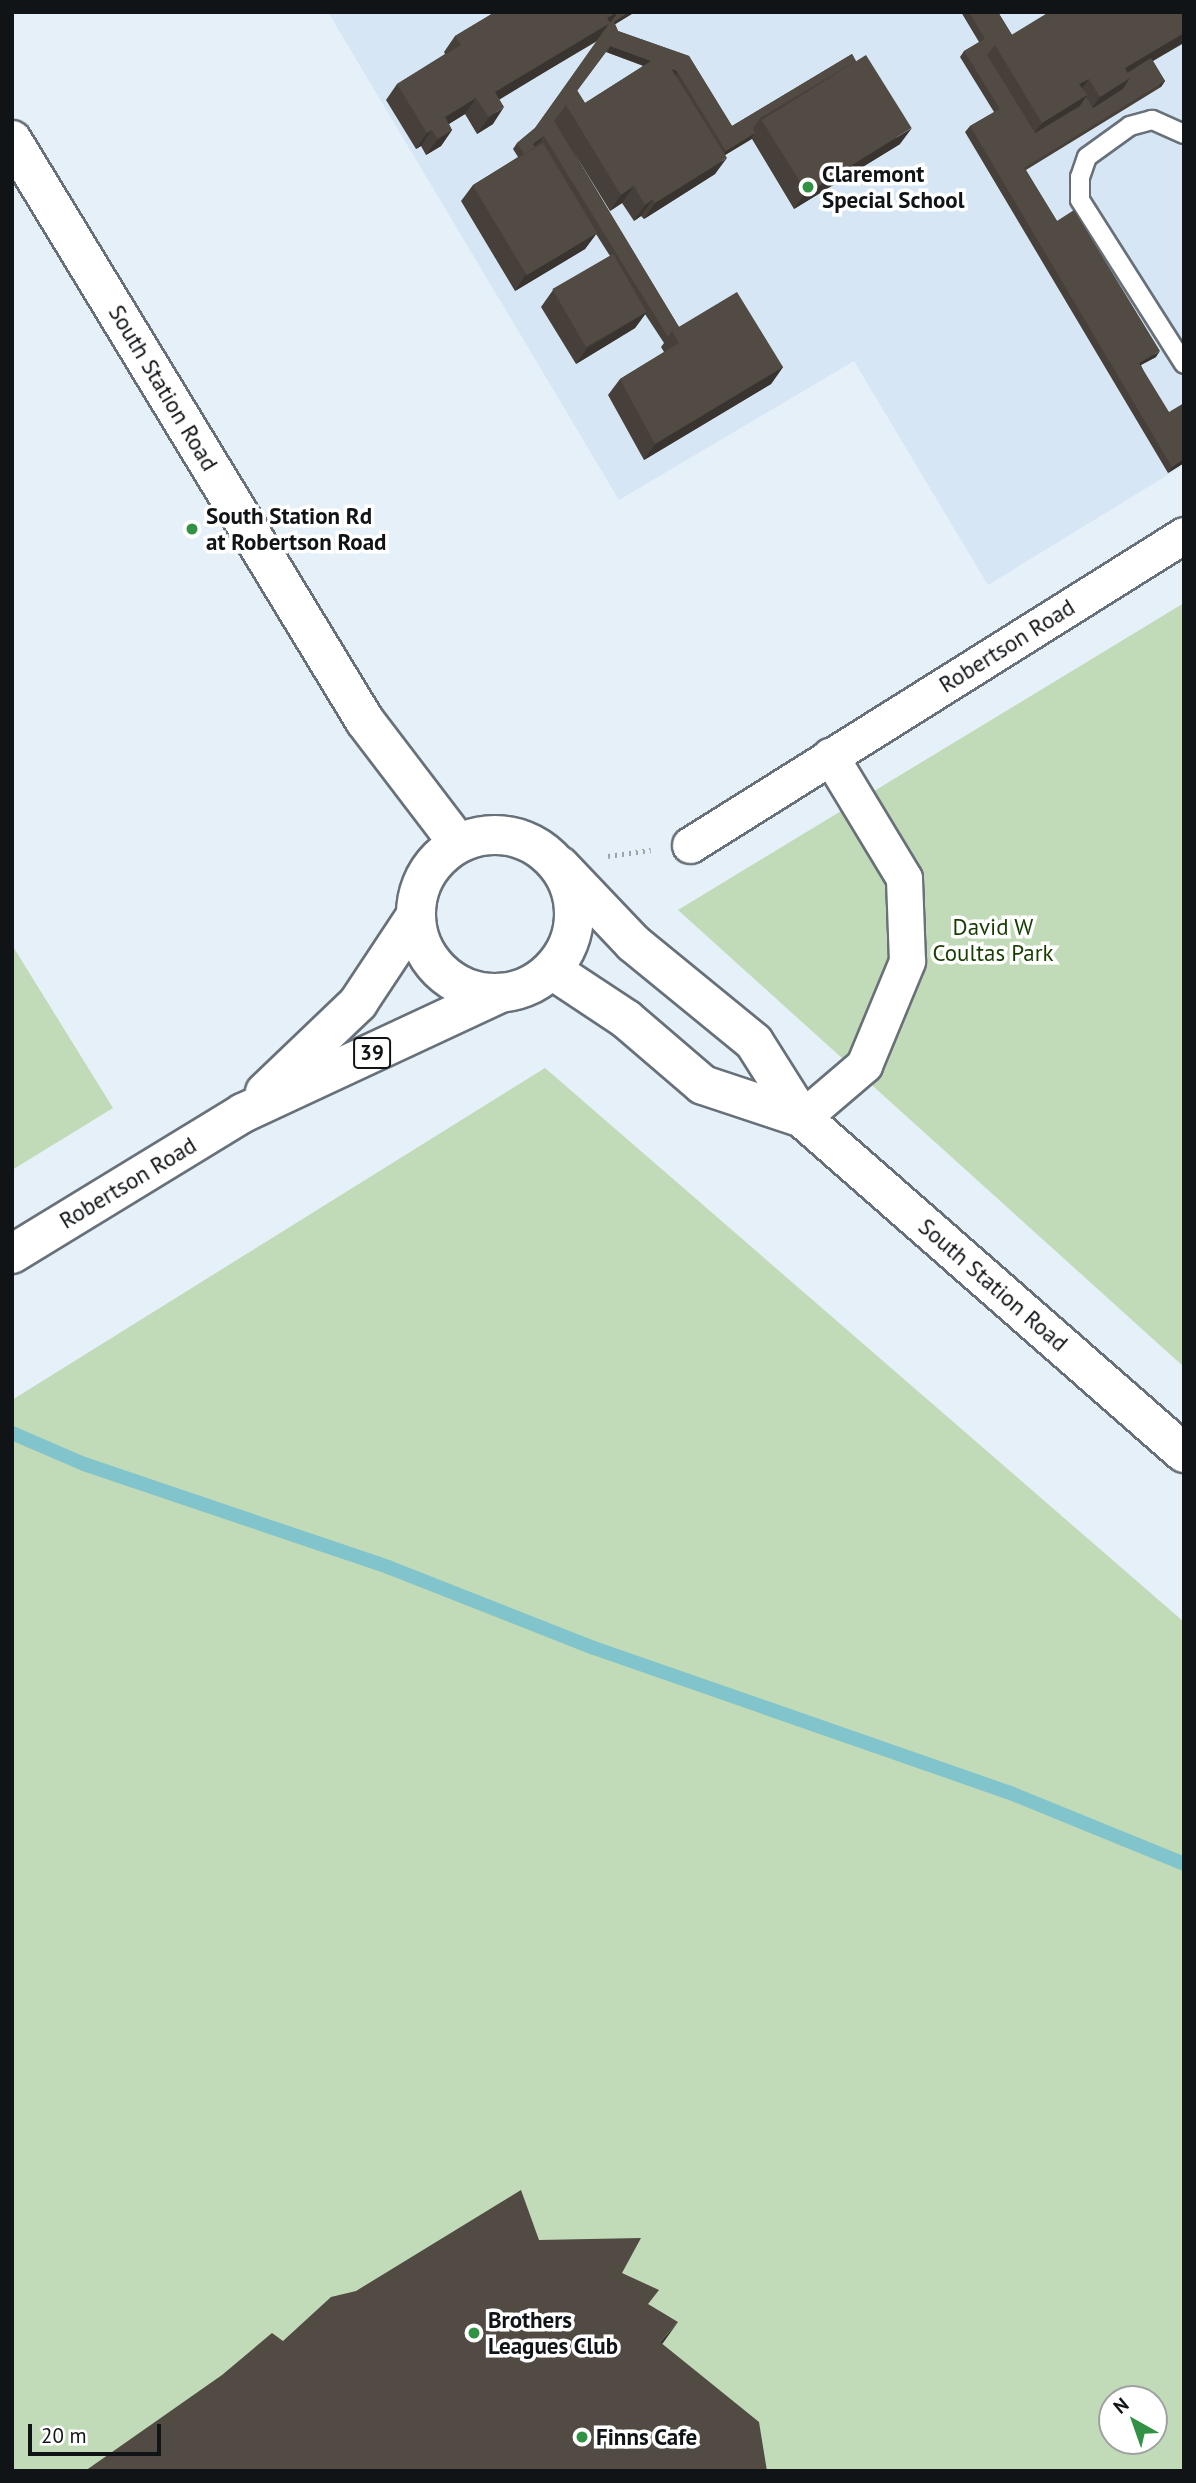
<!DOCTYPE html>
<style>
body{margin:0}
#map{position:relative;width:1196px;height:2483px;overflow:hidden;background:#e6f0f9;font-family:"PT Sans",sans-serif}
div>[style]{position:absolute}
[style*='--x']{left:calc(var(--x)*1px);top:calc(var(--y)*1px);width:calc(var(--w)*1px);rotate:calc(var(--a)*1deg)}
.built>*{inset:0;background:#d6e6f4}
.green>*{inset:0;background:#c1dab7}
.stream>*{height:14px;margin:-7px;padding:0 7px;transform-origin:7px;border-radius:7px;background:#81c4cb}
.path>*{height:4.5px;margin-top:-2.25px;transform-origin:0;background:repeating-linear-gradient(90deg,#9ca3aa 0 2px,transparent 0 7px)}
.roads{filter:drop-shadow(2px 0 #687179) drop-shadow(-2px 0 #687179) drop-shadow(0 2px #687179) drop-shadow(0 -2px #687179)}
.service>*{height:18px;margin:-9px;padding:0 9px;transform-origin:9px;border-radius:9px;background:#fff}
.minor>*{height:35px;margin:-17.5px;padding:0 17.5px;transform-origin:17.5px;border-radius:17.5px;background:#fff}
.secondary>*{height:38px;margin:-19px;padding:0 19px;transform-origin:19px;border-radius:19px;background:#fff}
.primary>*{height:38px;margin:-19px;padding:0 19px;transform-origin:19px;border-radius:19px;background:#fff}
.primary>.ring{margin:-19px;padding:0;box-sizing:content-box;background:none;border:38px solid #fff;border-radius:50%}
.wall>*{inset:0;background:#47403a}
.shaded-wall>*{inset:0;background:#39342f;transform-origin:0 0}
.building>*{inset:0;background:#524b43;transform-origin:0 0}
.dots>*{width:19px;height:19px;translate:-50% -50%;box-sizing:border-box;border:4px solid #fff;border-radius:50%}
span{translate:-50% -50%;white-space:nowrap;text-align:center;line-height:1.15;-webkit-text-stroke:7px #fff;paint-order:stroke}
.shield-label span{padding:2px 5px;background:#fff;border:2px solid;border-radius:5px;-webkit-text-stroke-width:0}
.shield-label{font-size:21px;color:#111417;font-weight:700}
.poi-label{font-size:23px;color:#111417;font-weight:700}
.left{translate:0 -50%;text-align:left}
.street-label{font-size:23px;color:#111417}
.park-label{font-size:23px;color:#183d00}
.frame{position:absolute;inset:0;border:14px solid #111417;pointer-events:none}
.north{position:absolute;left:1098px;top:2385px;width:70px;height:70px;box-sizing:border-box;background:#fff;border:2px solid #a0a1a2;border-radius:50%;rotate:320deg;font-size:19px;font-weight:700;line-height:28px;text-align:center;color:#111417}
.north::after{content:'';display:block;margin:auto;width:24px;height:32px;background:#329145;clip-path:polygon(50% 0,100% 100%,50% 72%,0 100%)}
.scale{position:absolute;left:28px;top:2424px;width:133px;height:32px;box-sizing:border-box;border:4px solid #111417;border-top:0;padding-left:9px;font-size:21px;line-height:24px;white-space:nowrap;color:#111417;-webkit-text-stroke:5px #fff;paint-order:stroke}
</style>
<div id="map">
<div class="built">
<i style="clip-path:polygon(328px 12px,1184px 12px,1184px 465px,988px 585px,854px 361px,619px 500px)"></i>
</div>
<div class="green">
<i style="clip-path:polygon(1184px 603px,1184px 1367px,678px 910px)"></i>
<i style="clip-path:polygon(12px 945px,113px 1108px,12px 1170px)"></i>
<i style="clip-path:polygon(evenodd,545px 1068px,1184px 1622px,1184px 2471px,12px 2471px,12px 1400px,545px 1068px,1112px 2399px,1154px 2399px,1154px 2441px,1112px 2441px,1112px 2399px)"></i>
</div>
<div class="stream">
<i style="--x:12;--y:1433;--w:78;--a:23.3"></i>
<i style="--x:84;--y:1464;--w:321;--a:18.7"></i>
<i style="--x:388;--y:1567;--w:221;--a:21.5"></i>
<i style="--x:594;--y:1648;--w:438;--a:19.2"></i>
<i style="--x:1008;--y:1792;--w:190;--a:22.2"></i>
</div>
<div class="path">
<i style="--x:608;--y:856;--w:43;--a:-7.9"></i>
</div>
<div class="roads">
<div class="service">
<i style="--x:1184;--y:134;--w:35;--a:-156"></i>
<i style="--x:1152;--y:120;--w:23;--a:165"></i>
<i style="--x:1130;--y:126;--w:53;--a:144.2"></i>
<i style="--x:1087;--y:157;--w:21;--a:109"></i>
<i style="--x:1080;--y:177;--w:23;--a:90"></i>
<i style="--x:1080;--y:200;--w:194;--a:57.6"></i>
</div>
<div class="minor">
<i style="--x:690;--y:845;--w:583;--a:-32.11"></i>
<i style="--x:802;--y:1118;--w:82;--a:-40.5"></i>
<i style="--x:864;--y:1065;--w:113;--a:-67.5"></i>
<i style="--x:907;--y:961;--w:83;--a:-92.1"></i>
<i style="--x:904;--y:878;--w:143;--a:-121.2"></i>
</div>
<div class="secondary">
<i style="--x:560;--y:866;--w:106;--a:46.5"></i>
<i style="--x:633;--y:943;--w:156;--a:39.3"></i>
<i style="--x:754;--y:1042;--w:90;--a:57.7"></i>
<i style="--x:802;--y:1118;--w:508;--a:41.25"></i>
<i style="--x:552;--y:970;--w:89;--a:33.5"></i>
<i style="--x:626;--y:1019;--w:101;--a:40.6"></i>
<i style="--x:703;--y:1085;--w:104;--a:18.4"></i>
</div>
<div class="primary">
<i style="--x:12;--y:140;--w:680;--a:58.72"></i>
<i style="--x:365;--y:721;--w:153;--a:52.7"></i>
<i class="ring" style="left:416px;top:835px;width:120px;height:120px"></i>
<i style="--x:265;--y:1092;--w:129;--a:-43.7"></i>
<i style="--x:358;--y:1003;--w:103;--a:-56.5"></i>
<i style="--x:12;--y:1254;--w:271;--a:-31.4"></i>
<i style="--x:243;--y:1113;--w:284;--a:-25"></i>
</div>
</div>
<div class="wall">
<i style="clip-path:polygon(evenodd,495px 12px,635px 12px,615px 24px,618px 31px,689px 56px,732px 126px,852px 54px,900px 144px,794px 209px,752px 139px,725px 155px,715px 174px,644px 219px,641px 216px,634px 221px,622px 203px,610px 211px,573px 151px,679px 327px,783px 367px,771px 384px,644px 460px,608px 395px,620px 379px,664px 352px,661px 347px,664px 343px,645px 314px,635px 328px,576px 364px,541px 307px,553px 290px,610px 256px,596px 234px,585px 249px,515px 291px,461px 201px,473px 185px,518px 157px,513px 149px,517px 143px,535px 128px,599px 40px,499px 99px,493px 124px,477px 134px,465px 114px,449px 124px,452px 130px,441px 146px,426px 155px,421px 146px,416px 149px,386px 100px,397px 84px,445px 54px,444px 52px,455px 36px,495px 12px,606px 52px,643px 66px,585px 103px,577px 91px,606px 52px)"></i>
<i style="clip-path:polygon(961px 12px,998px 12px,1012px 35px,1184px 12px,1184px 43px,1153px 61px,1165px 81px,1161px 87px,1026px 170px,1057px 221px,1156px 357px,1141px 365px,1184px 463px,1168px 473px,965px 132px,970px 126px,994px 112px,960px 57px,964px 51px,979px 42px)"></i>
</div>
<div class="shaded-wall">
<i style="clip-path:polygon(617px 12px,618px 12px,599px 39px,484px 109px,495px 92px)"></i>
<i style="clip-path:polygon(629px 12px,635px 12px,609px 28px,614px 22px)"></i>
<i style="clip-path:polygon(1184px 33px,1184px 42px,1119px 81px,1125px 68px)"></i>
<i style="left:610px;top:46px;width:72px;height:7px;rotate:20deg"></i>
<i style="clip-path:polygon(1130px 78px,1119px 95px,1088px 113px,1100px 97px)"></i>
<i style="clip-path:polygon(1089px 79px,1077px 95px,1079px 84px)"></i>
<i style="left:1165px;top:81px;width:7px;height:166px;rotate:124deg"></i>
<i style="clip-path:polygon(1087px 95px,1076px 112px,1030px 139px,1042px 123px)"></i>
<i style="clip-path:polygon(476px 98px,465px 114px,434px 133px,445px 117px)"></i>
<i style="clip-path:polygon(504px 107px,493px 124px,477px 134px,489px 117px)"></i>
<i style="clip-path:polygon(912px 128px,900px 144px,794px 209px,805px 193px)"></i>
<i style="clip-path:polygon(432px 130px,421px 146px,416px 149px,427px 133px)"></i>
<i style="clip-path:polygon(452px 130px,441px 146px,426px 155px,438px 139px)"></i>
<i style="clip-path:polygon(755px 133px,751px 139px,722px 157px,726px 151px)"></i>
<i style="clip-path:polygon(544px 136px,540px 142px,529px 150px,533px 144px)"></i>
<i style="clip-path:polygon(727px 158px,715px 174px,644px 219px,655px 203px)"></i>
<i style="clip-path:polygon(634px 186px,622px 203px,610px 211px,621px 195px)"></i>
<i style="clip-path:polygon(653px 199px,641px 216px,634px 221px,645px 205px)"></i>
<i style="clip-path:polygon(597px 233px,585px 249px,515px 291px,526px 274px)"></i>
<i style="clip-path:polygon(647px 312px,635px 328px,576px 364px,587px 348px)"></i>
<i style="clip-path:polygon(1160px 351px,1156px 357px,1135px 368px,1139px 363px)"></i>
<i style="clip-path:polygon(783px 367px,771px 384px,644px 460px,655px 444px)"></i>
<i style="clip-path:polygon(1184px 459px,1184px 463px,1168px 473px,1172px 467px)"></i>
<i style="clip-path:polygon(678px 2322px,663px 2343px,646px 2362px,660px 2342px)"></i>
</div>
<div class="building">
<i style="clip-path:polygon(495px 12px,617px 12px,607px 18px,610px 23px,495px 92px,504px 107px,489px 117px,476px 98px,445px 117px,452px 130px,438px 139px,432px 130px,427px 133px,397px 84px,461px 45px,455px 36px)"></i>
<i style="clip-path:polygon(618px 12px,629px 12px,614px 22px,618px 31px,689px 56px,732px 126px,852px 54px,856px 61px,760px 118px,753px 128px,755px 133px,726px 151px,677px 71px,671px 69px,662px 54px,651px 61px,610px 46px,554px 121px,679px 327px,672px 331px,668px 337px,544px 136px,533px 144px,535px 147px,524px 154px,517px 143px,535px 128px,610px 22px,612px 21px)"></i>
<i style="clip-path:polygon(969px 12px,998px 12px,1012px 35px,995px 45px,987px 55px,1035px 133px,1080px 106px,1086px 97px,1093px 108px,1123px 89px,1130px 78px,1127px 73px,1151px 58px,1165px 81px,1024px 168px,1057px 221px,1074px 210px,1160px 351px,1139px 363px,1169px 412px,1184px 403px,1184px 459px,1172px 467px,970px 126px,1000px 109px,964px 51px,985px 39px)"></i>
<i style="clip-path:polygon(1049px 12px,1184px 12px,1184px 33px,1125px 68px,1130px 78px,1100px 97px,1089px 79px,1079px 84px,1087px 95px,1042px 123px,995px 45px)"></i>
<i style="clip-path:polygon(662px 54px,727px 158px,655px 203px,653px 199px,645px 205px,634px 186px,621px 195px,566px 105px,577px 90px,585px 103px)"></i>
<i style="left:866px;top:55px;width:86px;height:123px;rotate:58deg"></i>
<i style="left:543px;top:143px;width:105px;height:82px;rotate:59deg"></i>
<i style="left:613px;top:254px;width:67px;height:70px;rotate:60deg"></i>
<i style="clip-path:polygon(737px 292px,783px 367px,655px 444px,620px 379px,679px 343px,672px 331px)"></i>
<i style="clip-path:polygon(521px 2190px,539px 2240px,641px 2238px,622px 2273px,659px 2290px,648px 2304px,678px 2322px,660px 2342px,759px 2422px,767px 2471px,85px 2471px,222px 2375px,272px 2333px,283px 2341px,331px 2297px,356px 2291px)"></i>
</div>
<div class="dots">
<i style="left:808px;top:187px;background:#329145"></i>
<i style="left:192px;top:529px;background:#329145"></i>
<i style="left:474px;top:2333px;background:#329145"></i>
<i style="left:582px;top:2437px;background:#329145"></i>
</div>
<div class="shield-label">
<span style="left:372px;top:1053px">39</span>
</div>
<div class="poi-label">
<span class="left" style="left:822px;top:187px">Claremont<br>Special School</span>
<span class="left" style="left:206px;top:529px">South Station Rd<br>at Robertson Road</span>
<span class="left" style="left:488px;top:2333px">Brothers<br>Leagues Club</span>
<span class="left" style="left:596px;top:2437px">Finns Cafe</span>
</div>
<div class="street-label">
<span style="left:163px;top:388px;rotate:59deg">South Station Road</span>
<span style="left:1007px;top:646px;rotate:-32deg">Robertson Road</span>
<span style="left:128px;top:1183px;rotate:-31deg">Robertson Road</span>
<span style="left:993px;top:1285px;rotate:41deg">South Station Road</span>
</div>
<div class="park-label">
<span style="left:993px;top:940px">David W<br>Coultas Park</span>
</div>
<div class="frame"></div>
<div class="north">N</div>
<div class="scale">20 m</div>
</div>
